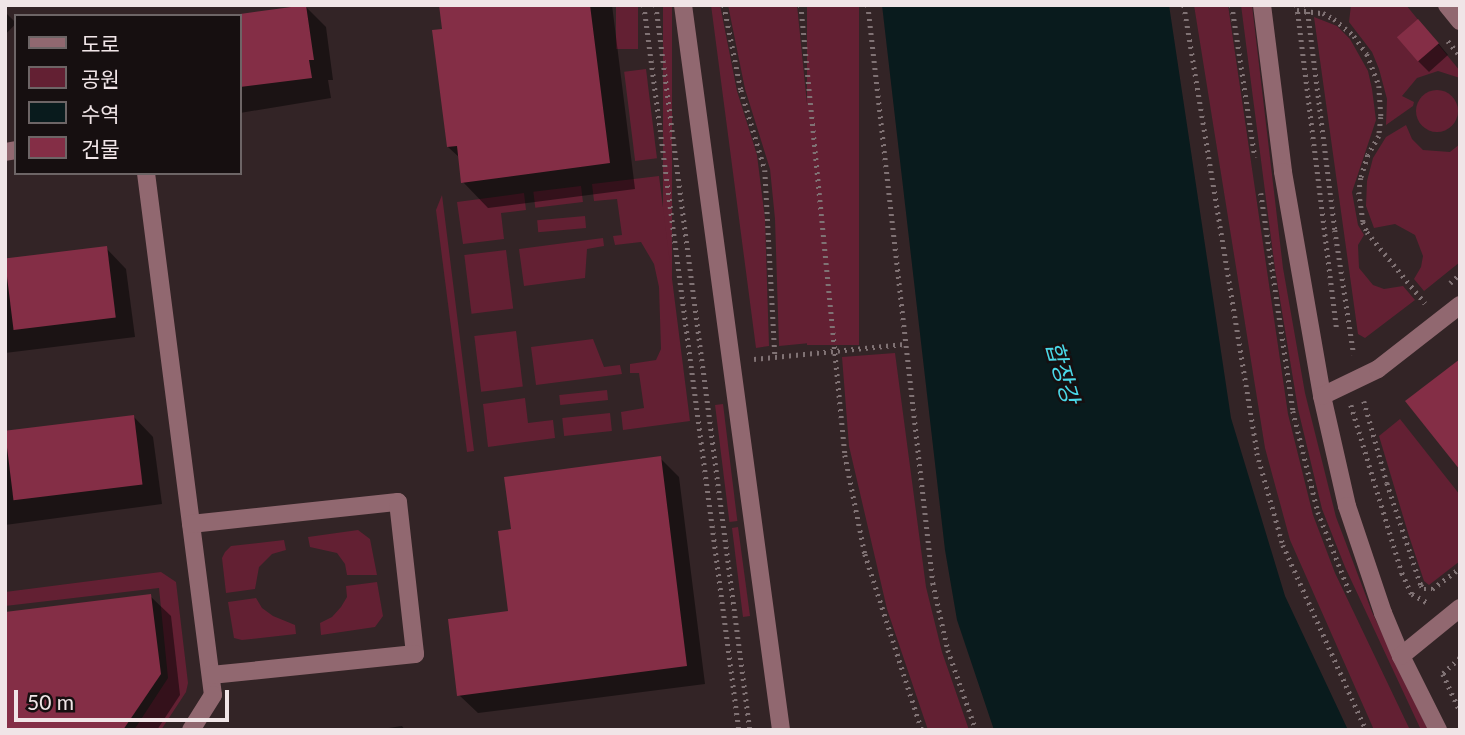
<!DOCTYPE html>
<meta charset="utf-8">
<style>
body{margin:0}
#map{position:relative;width:1465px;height:735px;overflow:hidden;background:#332426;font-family:Lato,"Noto Sans KR",sans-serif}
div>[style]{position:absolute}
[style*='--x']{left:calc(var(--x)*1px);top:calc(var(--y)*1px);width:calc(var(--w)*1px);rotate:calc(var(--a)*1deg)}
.green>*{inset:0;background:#632033;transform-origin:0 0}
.round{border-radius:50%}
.water>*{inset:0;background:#091b1d}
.shadow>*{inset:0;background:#0007;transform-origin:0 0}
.building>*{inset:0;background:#842e46;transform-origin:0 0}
.path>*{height:4.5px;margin-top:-2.25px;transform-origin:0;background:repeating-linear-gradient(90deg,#807274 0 2px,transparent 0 7px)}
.minor>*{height:18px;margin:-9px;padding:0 9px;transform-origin:9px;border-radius:9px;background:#916870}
span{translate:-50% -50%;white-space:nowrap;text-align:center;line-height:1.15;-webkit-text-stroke:5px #160f10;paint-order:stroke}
.water-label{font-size:23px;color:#4ad8e7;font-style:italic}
.frame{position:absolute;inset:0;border:7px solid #f0e5e7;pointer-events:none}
.legend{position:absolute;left:14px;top:14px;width:228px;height:161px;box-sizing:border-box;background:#160f10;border:2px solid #6d6566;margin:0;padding:9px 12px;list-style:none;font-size:21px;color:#f0e5e7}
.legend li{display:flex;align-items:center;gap:14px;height:35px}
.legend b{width:35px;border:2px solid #6d6566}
.scale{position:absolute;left:14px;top:690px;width:215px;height:32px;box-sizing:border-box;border:4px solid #f0e5e7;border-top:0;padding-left:9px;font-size:21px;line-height:24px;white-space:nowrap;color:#f0e5e7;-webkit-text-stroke:5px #160f10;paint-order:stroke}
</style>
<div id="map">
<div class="green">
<i style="left:616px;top:5px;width:22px;height:44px"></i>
<i style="left:663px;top:5px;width:9px;height:401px"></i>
<i style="clip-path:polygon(711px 5px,720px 5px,737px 91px,757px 155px,765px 219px,769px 346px,756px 348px)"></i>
<i style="clip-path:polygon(728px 5px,797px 5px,831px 341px,779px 346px,775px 219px,770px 169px,745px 89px)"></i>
<i style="left:807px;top:5px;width:52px;height:340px"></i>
<i style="clip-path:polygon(1194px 5px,1228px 5px,1288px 414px,1313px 515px,1335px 573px,1410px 730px,1374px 730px,1290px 540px,1265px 448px)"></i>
<i style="clip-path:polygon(1241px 5px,1252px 5px,1283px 268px,1305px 393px,1336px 517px,1372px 612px,1428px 730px,1421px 730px,1345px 567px,1322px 509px,1298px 409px,1275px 269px)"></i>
<i style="clip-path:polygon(1351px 5px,1406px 5px,1460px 71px,1460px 78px,1438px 71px,1417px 78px,1402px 96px,1414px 102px,1413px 106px,1386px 125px,1387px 99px,1379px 69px,1372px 52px,1349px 22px)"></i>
<i style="clip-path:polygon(1314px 17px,1337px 26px,1350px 39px,1368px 71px,1372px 89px,1376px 120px,1352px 192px,1358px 225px,1364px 235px,1358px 245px,1359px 268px,1373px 285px,1384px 289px,1403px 286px,1415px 300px,1365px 338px,1358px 334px)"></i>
<i style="left:646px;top:69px;width:90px;height:22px;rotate:83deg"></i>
<i class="round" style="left:1416px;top:90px;width:42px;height:42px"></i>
<i style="clip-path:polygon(1406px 125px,1412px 139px,1423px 150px,1450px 152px,1460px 144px,1460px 262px,1424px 291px,1414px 279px,1421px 267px,1423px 256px,1415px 235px,1395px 224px,1374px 228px,1366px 206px,1367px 181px,1373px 158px,1386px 137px)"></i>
<i style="clip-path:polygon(659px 176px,690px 421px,623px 430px,621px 412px,644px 408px,639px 373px,630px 373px,630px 364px,656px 360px,661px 349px,659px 287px,654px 264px,641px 242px,615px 245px,613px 236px,622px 235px,617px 199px,594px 201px,592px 184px)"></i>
<i style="left:581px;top:186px;width:16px;height:48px;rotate:83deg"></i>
<i style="clip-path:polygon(524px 193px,526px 210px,501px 213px,504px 239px,463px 244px,457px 202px)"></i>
<i style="clip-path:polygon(442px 195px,474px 451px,467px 452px,436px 210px)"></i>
<i style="left:585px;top:216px;width:12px;height:48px;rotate:85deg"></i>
<i style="clip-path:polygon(603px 238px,604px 246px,587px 249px,585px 278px,524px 286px,519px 249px)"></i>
<i style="left:506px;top:250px;width:59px;height:42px;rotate:83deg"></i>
<i style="left:516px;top:331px;width:56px;height:42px;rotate:83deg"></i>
<i style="clip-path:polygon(593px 339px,604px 367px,620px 365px,622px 374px,536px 385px,531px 347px)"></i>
<i style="clip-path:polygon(895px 353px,926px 587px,942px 652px,969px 730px,928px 730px,887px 609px,849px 446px,842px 357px)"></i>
<i style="left:607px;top:390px;width:10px;height:48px;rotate:84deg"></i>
<i style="clip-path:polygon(525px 398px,528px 423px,553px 420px,555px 438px,488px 447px,483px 404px)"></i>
<i style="left:723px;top:404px;width:118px;height:8px;rotate:83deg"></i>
<i style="left:610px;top:413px;width:18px;height:48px;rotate:84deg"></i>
<i style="clip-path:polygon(1400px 419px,1460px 495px,1460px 561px,1429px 585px,1424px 581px,1409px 536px,1379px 436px)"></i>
<i style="clip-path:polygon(738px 527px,750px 616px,743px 617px,732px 528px)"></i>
<i style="clip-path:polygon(358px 530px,370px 539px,377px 575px,347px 575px,345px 564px,337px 553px,310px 547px,308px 537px)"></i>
<i style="clip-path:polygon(284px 540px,286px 550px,272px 554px,259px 567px,255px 589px,226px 593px,222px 558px,225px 552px,231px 546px)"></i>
<i style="clip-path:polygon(161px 572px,176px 582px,188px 683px,186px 692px,161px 730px,134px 730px,168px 678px,159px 588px,5px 606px,5px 592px)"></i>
<i style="clip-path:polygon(377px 582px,383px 616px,375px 627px,321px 635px,320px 623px,332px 617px,341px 607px,347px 597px,346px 586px)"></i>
<i style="clip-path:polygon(256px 598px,262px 608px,273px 616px,295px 625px,296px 634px,242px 640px,234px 638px,228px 602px)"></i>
</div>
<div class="water">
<i style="clip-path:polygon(882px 5px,1169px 5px,1231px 418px,1285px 596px,1348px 730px,994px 730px,957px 620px,945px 550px)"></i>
</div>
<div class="shadow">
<i style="clip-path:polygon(441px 5px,612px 5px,635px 189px,488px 208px,463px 182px,460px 158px,448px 147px)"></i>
<i style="clip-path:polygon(306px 7px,326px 27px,333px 80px,328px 80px,331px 98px,240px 113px,240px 16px)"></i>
<i style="left:5px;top:12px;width:16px;height:119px;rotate:45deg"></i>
<i style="clip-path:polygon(1429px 32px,1448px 55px,1429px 72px,1418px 61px)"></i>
<i style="clip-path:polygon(106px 248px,126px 269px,135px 337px,5px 353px,5px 261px)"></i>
<i style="clip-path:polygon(133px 416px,153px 437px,162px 504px,5px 525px,5px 433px)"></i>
<i style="clip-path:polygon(660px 458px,679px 477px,705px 684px,478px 713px,459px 695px,510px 612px,513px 531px)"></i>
<i style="clip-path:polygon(150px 596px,171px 616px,180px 695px,157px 730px,5px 730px)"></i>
<i style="clip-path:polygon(402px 726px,405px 730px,375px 730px)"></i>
</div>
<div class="building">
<i style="clip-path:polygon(306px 5px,314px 60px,309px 60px,312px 78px,240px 87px,240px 14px)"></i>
<i style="clip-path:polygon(439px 5px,590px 5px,610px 163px,461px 183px,457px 146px,447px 147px,432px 30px,442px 29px)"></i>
<i style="left:1418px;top:19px;width:32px;height:28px;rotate:49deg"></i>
<i style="left:107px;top:246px;width:72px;height:103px;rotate:83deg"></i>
<i style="clip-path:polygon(1460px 359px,1460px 470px,1405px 401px)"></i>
<i style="left:134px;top:415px;width:70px;height:130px;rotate:83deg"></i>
<i style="clip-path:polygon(661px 456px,687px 666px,457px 696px,448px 619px,508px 611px,498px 531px,511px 529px,504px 477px)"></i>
<i style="clip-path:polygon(151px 594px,161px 674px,123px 730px,5px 730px,5px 612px)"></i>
</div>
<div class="path">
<i style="--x:644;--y:5;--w:731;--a:82.53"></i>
<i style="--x:656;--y:5;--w:731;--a:82.61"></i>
<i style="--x:724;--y:5;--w:87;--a:78.7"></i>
<i style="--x:741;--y:90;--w:84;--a:73.3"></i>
<i style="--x:765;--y:170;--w:186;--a:86.9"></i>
<i style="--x:801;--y:5;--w:452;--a:84.4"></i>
<i style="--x:845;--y:455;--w:101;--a:78.6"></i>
<i style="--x:865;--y:554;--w:185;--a:72.1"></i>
<i style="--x:868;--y:5;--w:582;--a:83.58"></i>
<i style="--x:933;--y:583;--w:69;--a:77.4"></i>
<i style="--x:948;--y:650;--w:85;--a:70.7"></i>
<i style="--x:1184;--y:5;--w:454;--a:80.7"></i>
<i style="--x:1257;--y:453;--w:96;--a:74.2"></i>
<i style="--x:1283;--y:545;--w:203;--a:65.8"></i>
<i style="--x:1232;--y:5;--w:154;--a:81.4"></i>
<i style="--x:1297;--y:5;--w:328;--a:83"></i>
<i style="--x:1307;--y:5;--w:227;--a:82.9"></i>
<i style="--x:1335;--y:230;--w:126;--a:81.4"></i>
<i style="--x:1297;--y:10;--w:26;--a:7"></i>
<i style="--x:1323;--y:13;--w:13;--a:29"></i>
<i style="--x:1334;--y:19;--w:26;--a:40"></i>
<i style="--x:1354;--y:36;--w:22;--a:54"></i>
<i style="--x:1367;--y:54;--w:34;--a:69"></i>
<i style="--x:1379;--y:86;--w:31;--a:86"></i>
<i style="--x:1381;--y:117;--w:19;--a:96"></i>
<i style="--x:1379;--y:136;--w:22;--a:120"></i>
<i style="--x:1368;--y:155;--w:24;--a:107"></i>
<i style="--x:1361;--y:178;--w:14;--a:98"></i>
<i style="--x:1359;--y:192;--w:30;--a:82"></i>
<i style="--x:1363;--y:222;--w:11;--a:68"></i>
<i style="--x:1367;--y:232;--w:92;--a:50.8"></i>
<i style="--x:1448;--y:41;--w:19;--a:51"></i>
<i style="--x:1261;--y:193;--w:220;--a:81.6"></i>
<i style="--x:1293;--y:411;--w:104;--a:76.1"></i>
<i style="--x:1318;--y:512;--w:87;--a:68.4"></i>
<i style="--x:1450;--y:283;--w:13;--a:-42"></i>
<i style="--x:754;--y:359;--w:151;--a:-5.7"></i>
<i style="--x:1364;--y:401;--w:85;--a:74.3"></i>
<i style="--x:1387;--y:483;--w:108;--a:71.6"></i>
<i style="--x:1421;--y:585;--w:5;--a:53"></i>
<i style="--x:1424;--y:589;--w:8;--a:0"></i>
<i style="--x:1432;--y:589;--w:35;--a:-37"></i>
<i style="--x:1351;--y:405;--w:176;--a:73.1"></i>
<i style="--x:1402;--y:573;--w:23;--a:65"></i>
<i style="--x:1412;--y:594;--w:18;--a:29"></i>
<i style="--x:1460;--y:658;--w:23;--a:137"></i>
<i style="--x:1443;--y:674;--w:41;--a:65.3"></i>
</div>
<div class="minor">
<i style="--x:683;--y:5;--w:732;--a:82.3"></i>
<i style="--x:1262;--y:5;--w:168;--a:82.8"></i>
<i style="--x:1283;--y:172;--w:227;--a:80.1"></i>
<i style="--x:1322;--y:396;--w:113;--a:77.2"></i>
<i style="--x:1347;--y:506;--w:113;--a:71.4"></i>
<i style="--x:1383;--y:613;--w:47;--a:67.3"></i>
<i style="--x:1401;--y:656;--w:83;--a:63.4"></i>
<i style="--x:1447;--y:5;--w:21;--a:51"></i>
<i style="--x:5;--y:152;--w:11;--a:-10"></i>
<i style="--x:146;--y:173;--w:526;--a:82.69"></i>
<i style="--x:213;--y:695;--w:41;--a:122.2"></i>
<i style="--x:1322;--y:396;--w:62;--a:-25.7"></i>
<i style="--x:1378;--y:369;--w:104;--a:-38"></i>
<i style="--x:191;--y:524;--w:208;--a:-6.1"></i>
<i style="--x:398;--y:502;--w:153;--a:83.6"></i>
<i style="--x:415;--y:654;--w:205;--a:174.1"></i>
<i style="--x:1401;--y:656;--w:76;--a:-39.1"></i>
</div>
<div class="water-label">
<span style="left:1063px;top:372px;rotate:74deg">합장강</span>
</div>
<div class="frame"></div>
<ul class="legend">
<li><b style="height:9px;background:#916870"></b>도로</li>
<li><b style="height:19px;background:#632033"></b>공원</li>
<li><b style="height:19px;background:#091b1d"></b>수역</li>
<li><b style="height:19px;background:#842e46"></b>건물</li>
</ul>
<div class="scale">50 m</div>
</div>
